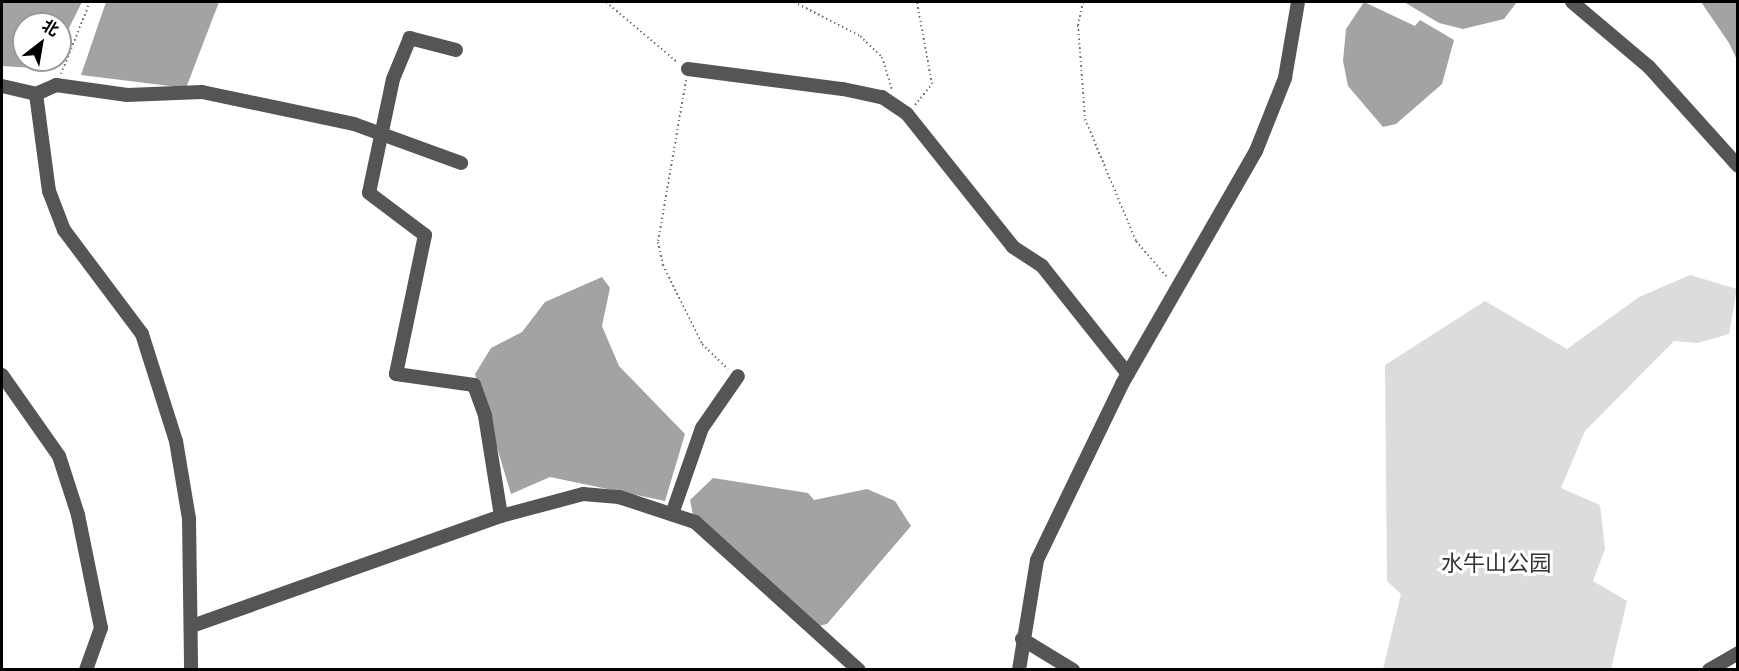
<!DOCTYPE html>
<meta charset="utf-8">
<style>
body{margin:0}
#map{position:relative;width:1739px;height:671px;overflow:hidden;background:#fff;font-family:Figtree,"Noto Sans SC",sans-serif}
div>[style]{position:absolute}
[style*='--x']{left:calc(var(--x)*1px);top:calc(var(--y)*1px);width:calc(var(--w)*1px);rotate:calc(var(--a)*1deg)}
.green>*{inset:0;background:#dcdcdc}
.water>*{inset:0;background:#a3a3a3}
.path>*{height:2px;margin-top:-1px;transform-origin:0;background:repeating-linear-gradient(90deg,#777 0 1.5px,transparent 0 4.5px)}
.minor>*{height:14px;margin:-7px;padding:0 7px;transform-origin:7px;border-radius:7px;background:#555}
span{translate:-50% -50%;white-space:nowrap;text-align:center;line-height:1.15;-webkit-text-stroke:6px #fff;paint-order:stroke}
.park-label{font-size:22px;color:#333}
.frame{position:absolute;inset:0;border:3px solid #000;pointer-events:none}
.north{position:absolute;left:12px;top:12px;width:60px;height:60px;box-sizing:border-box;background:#fff;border:2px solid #999;border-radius:50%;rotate:31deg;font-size:16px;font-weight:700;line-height:24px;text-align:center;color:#000}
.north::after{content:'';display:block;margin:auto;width:21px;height:27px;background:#000;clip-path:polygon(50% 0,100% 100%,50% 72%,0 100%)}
</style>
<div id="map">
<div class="green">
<i style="clip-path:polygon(1690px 275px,1737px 289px,1729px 334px,1698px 343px,1674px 341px,1585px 431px,1561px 488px,1600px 505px,1605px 549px,1593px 581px,1627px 601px,1611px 669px,1383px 669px,1401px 594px,1387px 581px,1385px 365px,1485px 301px,1567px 349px,1639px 297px)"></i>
</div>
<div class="water">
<i style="clip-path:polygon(2px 2px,82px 2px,60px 46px,60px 24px,24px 24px,24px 60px,53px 60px,49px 69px,2px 66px)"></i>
<i style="clip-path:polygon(106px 2px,219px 2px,186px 88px,81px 75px)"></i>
<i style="clip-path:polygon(1364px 2px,1415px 26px,1420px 20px,1454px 40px,1442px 84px,1396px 124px,1383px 127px,1348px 86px,1343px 61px,1346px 29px)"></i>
<i style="clip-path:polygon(1404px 2px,1517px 2px,1504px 19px,1463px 29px,1439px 23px)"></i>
<i style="clip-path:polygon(1701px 2px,1737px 2px,1737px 60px,1729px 43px)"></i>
<i style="clip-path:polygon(602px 277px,610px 288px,602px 326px,619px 366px,685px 434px,665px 501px,550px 477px,511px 494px,475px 374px,491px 348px,522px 332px,545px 302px)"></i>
<i style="clip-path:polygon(713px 478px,808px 493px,814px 500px,867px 489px,895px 501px,911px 526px,827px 624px,815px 627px,693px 515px,690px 500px)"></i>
</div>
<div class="path">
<i style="--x:606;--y:2;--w:93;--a:40.2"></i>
<i style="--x:794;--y:2;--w:74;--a:27.3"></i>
<i style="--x:860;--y:36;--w:30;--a:44"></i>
<i style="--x:882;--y:57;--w:34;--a:73"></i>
<i style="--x:1083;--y:2;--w:24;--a:102"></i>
<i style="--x:1078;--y:25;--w:94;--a:85.7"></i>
<i style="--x:1085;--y:119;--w:132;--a:67.3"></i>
<i style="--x:1136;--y:241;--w:48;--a:49.3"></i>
<i style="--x:61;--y:74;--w:78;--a:-68.1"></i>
<i style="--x:686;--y:80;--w:164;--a:99.8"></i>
<i style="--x:658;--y:242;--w:24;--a:78"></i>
<i style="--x:663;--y:265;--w:88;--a:63.7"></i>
<i style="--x:702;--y:344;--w:36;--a:44"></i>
<i style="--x:915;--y:105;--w:27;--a:-51"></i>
<i style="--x:932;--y:84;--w:83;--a:-100.4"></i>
</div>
<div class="minor">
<i style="--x:1572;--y:2;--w:101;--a:40.2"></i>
<i style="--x:1649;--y:67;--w:133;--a:48"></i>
<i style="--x:456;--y:50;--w:48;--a:-165.4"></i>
<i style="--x:410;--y:38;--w:44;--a:112.5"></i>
<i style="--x:393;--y:79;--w:116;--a:101.9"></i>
<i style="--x:369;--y:193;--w:70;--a:36.9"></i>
<i style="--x:425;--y:235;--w:142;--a:101.8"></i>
<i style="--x:396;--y:374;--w:79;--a:8"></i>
<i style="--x:474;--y:385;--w:33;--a:70"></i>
<i style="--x:485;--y:416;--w:101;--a:80.9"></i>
<i style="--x:688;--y:69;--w:156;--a:7.4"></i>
<i style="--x:843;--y:89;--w:40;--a:12"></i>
<i style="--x:882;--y:97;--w:30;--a:34"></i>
<i style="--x:907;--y:114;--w:170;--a:51.4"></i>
<i style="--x:1013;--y:247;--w:35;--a:33"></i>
<i style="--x:1042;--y:266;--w:138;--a:51.5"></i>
<i style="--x:2;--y:86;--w:35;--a:13"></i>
<i style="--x:36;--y:94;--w:22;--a:-24"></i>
<i style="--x:56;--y:85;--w:72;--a:8"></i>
<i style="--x:127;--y:95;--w:75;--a:-2.3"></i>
<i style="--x:202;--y:92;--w:155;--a:11.9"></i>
<i style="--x:354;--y:124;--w:114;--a:20"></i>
<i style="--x:36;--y:94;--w:98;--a:82.4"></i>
<i style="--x:49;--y:191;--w:42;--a:69"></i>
<i style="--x:64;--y:230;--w:130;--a:53.1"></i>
<i style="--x:142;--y:334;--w:112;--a:72.4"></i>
<i style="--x:176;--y:441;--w:79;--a:80.5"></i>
<i style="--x:189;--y:519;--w:151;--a:89.2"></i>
<i style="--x:2;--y:375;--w:99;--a:54.9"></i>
<i style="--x:59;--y:456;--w:62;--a:72.1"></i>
<i style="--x:78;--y:515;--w:115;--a:78.5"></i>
<i style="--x:101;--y:628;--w:45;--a:109.7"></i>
<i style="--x:672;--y:514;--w:91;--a:-70.8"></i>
<i style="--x:702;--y:428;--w:63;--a:-55.3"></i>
<i style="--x:192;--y:626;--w:328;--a:-19.6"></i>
<i style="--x:501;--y:516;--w:85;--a:-15"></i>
<i style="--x:583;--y:494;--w:36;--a:5"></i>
<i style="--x:619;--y:497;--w:80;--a:18.2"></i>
<i style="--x:695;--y:522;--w:221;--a:42.1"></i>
<i style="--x:1022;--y:639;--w:60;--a:31.3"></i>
<i style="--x:1019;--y:670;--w:111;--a:-80.7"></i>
<i style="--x:1037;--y:560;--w:195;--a:-64.2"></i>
<i style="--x:1122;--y:384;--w:269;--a:-60.1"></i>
<i style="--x:1256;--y:151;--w:79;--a:-68.3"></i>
<i style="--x:1285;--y:78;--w:77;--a:-80.3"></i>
<i style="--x:1709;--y:670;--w:34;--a:-30"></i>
</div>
<div class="park-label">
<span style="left:1496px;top:564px">水牛山公园</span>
</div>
<div class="frame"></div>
<div class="north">北</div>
</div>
